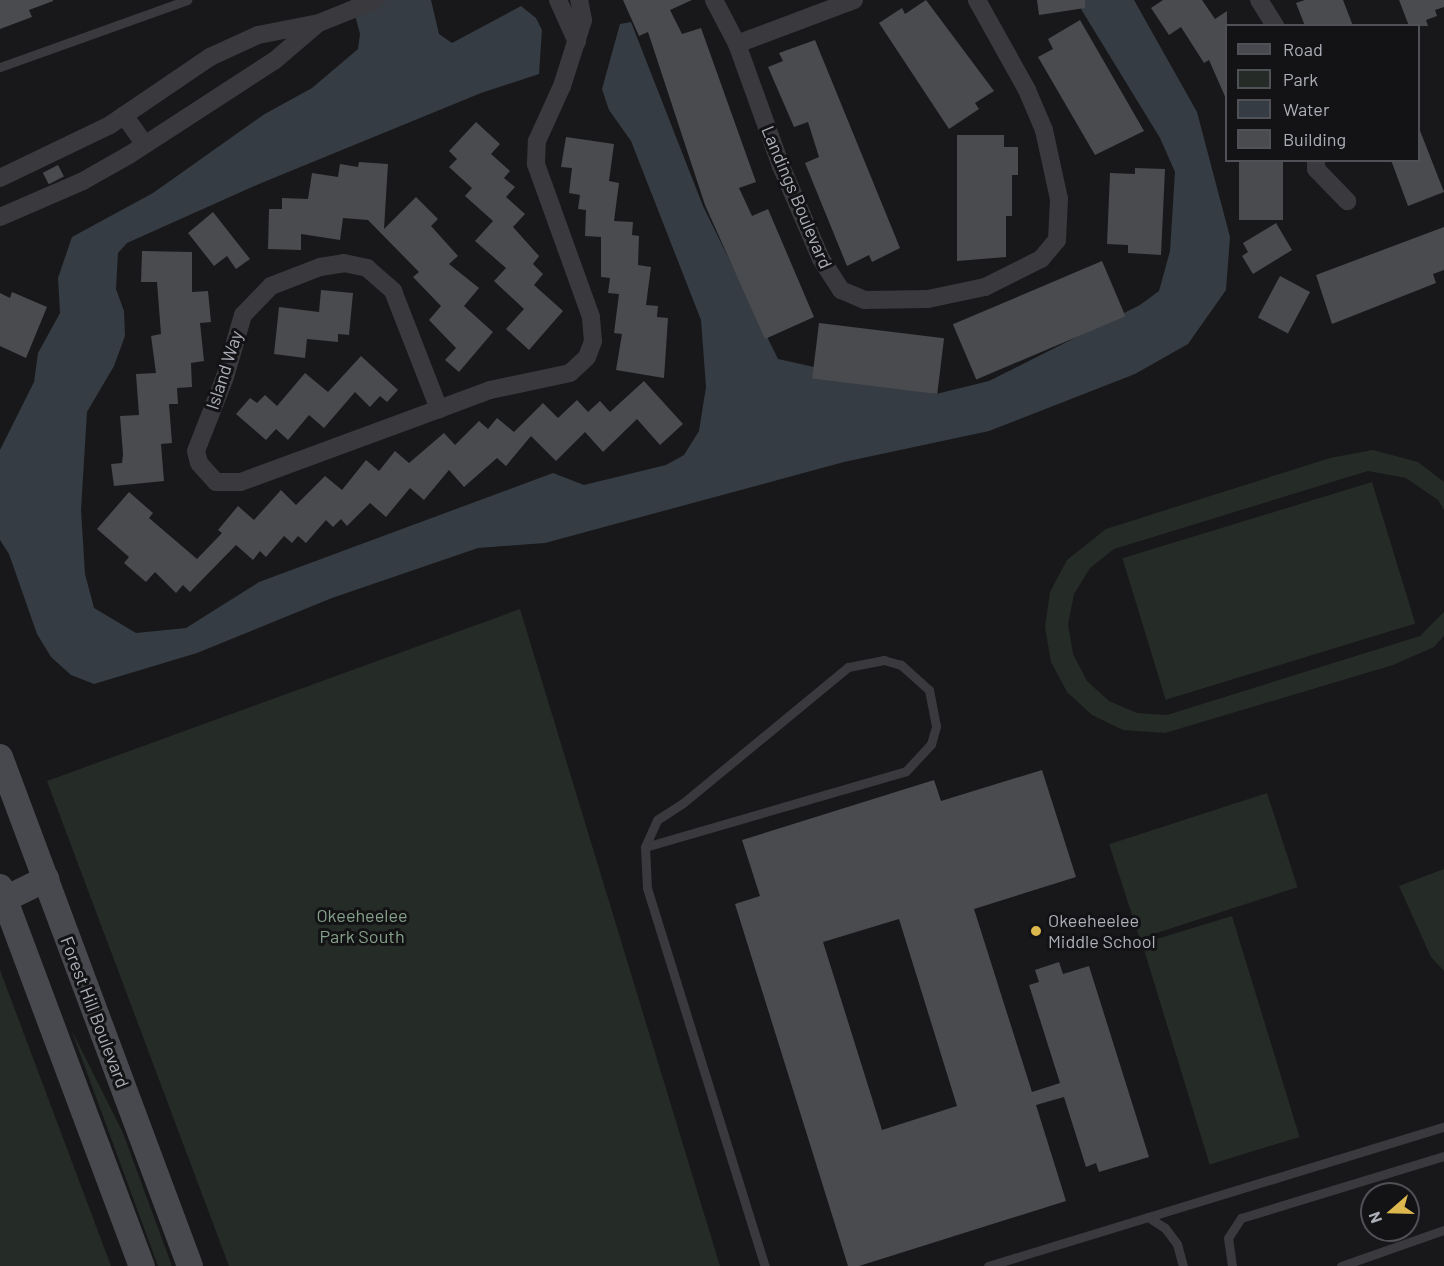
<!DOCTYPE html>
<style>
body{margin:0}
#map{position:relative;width:1444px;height:1266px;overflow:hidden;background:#18181a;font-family:Barlow,sans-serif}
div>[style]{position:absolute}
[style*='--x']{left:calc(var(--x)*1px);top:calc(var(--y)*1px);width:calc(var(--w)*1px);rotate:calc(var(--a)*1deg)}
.green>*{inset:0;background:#252b26;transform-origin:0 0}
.water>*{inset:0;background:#353c43}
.building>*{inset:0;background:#4a4b4f;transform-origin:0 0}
.lane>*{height:9px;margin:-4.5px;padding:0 4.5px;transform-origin:4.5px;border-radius:4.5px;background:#3a3a3e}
.street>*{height:18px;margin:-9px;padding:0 9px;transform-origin:9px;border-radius:9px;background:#3a3a3e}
.secondary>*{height:26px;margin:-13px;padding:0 13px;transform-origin:13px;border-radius:13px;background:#48494e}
.dots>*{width:16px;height:16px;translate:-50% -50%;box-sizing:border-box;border:3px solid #131315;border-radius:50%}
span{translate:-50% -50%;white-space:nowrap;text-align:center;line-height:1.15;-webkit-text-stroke:6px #131315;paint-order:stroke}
.street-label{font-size:18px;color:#acafb8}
.park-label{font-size:18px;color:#85a089}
.poi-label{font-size:18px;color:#acafb8}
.left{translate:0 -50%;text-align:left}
.legend{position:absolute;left:1225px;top:24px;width:195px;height:138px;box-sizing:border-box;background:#131315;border:2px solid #505156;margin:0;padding:8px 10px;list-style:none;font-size:18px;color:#acafb8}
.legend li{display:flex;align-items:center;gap:12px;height:30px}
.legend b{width:30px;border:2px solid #505156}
.north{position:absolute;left:1360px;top:1182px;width:60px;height:60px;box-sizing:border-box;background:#131315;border:2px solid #505156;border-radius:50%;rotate:250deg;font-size:16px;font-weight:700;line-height:24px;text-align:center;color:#acafb8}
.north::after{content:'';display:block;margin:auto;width:21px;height:27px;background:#dcb84e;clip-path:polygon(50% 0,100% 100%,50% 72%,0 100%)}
</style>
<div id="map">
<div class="green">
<i style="clip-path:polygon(1373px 450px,1418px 462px,1444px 482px,1444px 510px,1438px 500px,1406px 478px,1368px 471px,1114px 549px,1090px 568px,1074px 594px,1068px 624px,1073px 654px,1087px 681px,1109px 701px,1137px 713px,1167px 715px,1420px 636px,1444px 612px,1444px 636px,1434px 647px,1393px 665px,1165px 733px,1123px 730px,1092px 715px,1067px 692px,1051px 662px,1045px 627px,1050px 592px,1067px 560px,1106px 529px,1330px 458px)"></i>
<i style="left:1372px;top:482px;width:148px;height:261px;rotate:73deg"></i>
<i style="clip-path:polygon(520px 609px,720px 1266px,229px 1266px,47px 781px)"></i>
<i style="left:1267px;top:793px;width:99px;height:166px;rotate:72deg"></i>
<i style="clip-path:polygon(1444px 869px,1444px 971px,1431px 957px,1399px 886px)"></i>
<i style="left:1232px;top:916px;width:231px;height:94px;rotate:73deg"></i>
<i style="clip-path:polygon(0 970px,111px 1266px,0 1266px)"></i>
<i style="clip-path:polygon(71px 1029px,123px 1133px,172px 1266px,158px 1266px)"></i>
</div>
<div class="water">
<i style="clip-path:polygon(351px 0,431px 0,439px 34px,452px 43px,521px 6px,536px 18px,542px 30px,539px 74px,481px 93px,259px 184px,127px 243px,118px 253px,116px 289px,124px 311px,125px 336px,114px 366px,87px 412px,81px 510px,85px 574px,94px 608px,136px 633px,186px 628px,259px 582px,553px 473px,584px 485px,666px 465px,684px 455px,699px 431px,706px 387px,701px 320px,631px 141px,609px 110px,602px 89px,620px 24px,631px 22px,703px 206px,778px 359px,936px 394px,989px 381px,1140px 305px,1159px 291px,1170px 251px,1175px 172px,1160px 138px,1081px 9px,1080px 0,1134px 0,1197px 112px,1230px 237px,1226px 290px,1188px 344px,1135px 374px,989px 431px,844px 462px,545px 543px,478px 548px,332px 598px,197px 653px,94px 684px,71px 675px,51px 657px,37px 634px,9px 554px,0 540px,0 450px,34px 382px,38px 353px,60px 313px,58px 278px,72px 237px,153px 193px,263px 115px,312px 88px,358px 49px,360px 34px)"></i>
</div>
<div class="building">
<i style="clip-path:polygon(0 0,53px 0,53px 1px,29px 10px,32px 17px,0 29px)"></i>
<i style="clip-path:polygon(623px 0,692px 0,670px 10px,682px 34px,701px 28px,756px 182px,739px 188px,752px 216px,768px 209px,814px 317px,765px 339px,705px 205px,648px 32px,639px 36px)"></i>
<i style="clip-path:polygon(926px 0,994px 91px,975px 103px,979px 109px,949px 129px,879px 23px,902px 8px,905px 14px)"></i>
<i style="clip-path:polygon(1037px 0,1085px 0,1085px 8px,1039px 15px)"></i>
<i style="clip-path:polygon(1163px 0,1202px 0,1215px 19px,1227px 11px,1227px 101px,1209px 60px,1204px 63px,1181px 27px,1169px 35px,1151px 8px)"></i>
<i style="clip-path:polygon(1305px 0,1343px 0,1353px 26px,1305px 26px,1296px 3px)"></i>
<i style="clip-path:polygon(1399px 0,1444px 0,1444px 7px,1435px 10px,1437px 16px,1426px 20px,1428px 26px,1409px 26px)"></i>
<i style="clip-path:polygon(1080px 20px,1144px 131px,1095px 155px,1038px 57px,1053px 49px,1048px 39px)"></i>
<i style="clip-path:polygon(815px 40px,900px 248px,872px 262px,869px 255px,847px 266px,805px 163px,819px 157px,808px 122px,794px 127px,768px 67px,783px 61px,779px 53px)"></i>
<i style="clip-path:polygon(476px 122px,500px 144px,491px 154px,510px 171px,504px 178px,515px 187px,506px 197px,525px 214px,513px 227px,539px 256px,533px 264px,543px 274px,534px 285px,563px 311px,529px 350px,506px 329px,524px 309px,494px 281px,506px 268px,475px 241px,493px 221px,465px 196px,472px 188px,449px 167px,457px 159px,449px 151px)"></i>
<i style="clip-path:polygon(1419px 128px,1444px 192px,1408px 206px,1391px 160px,1419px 160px)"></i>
<i style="clip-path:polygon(957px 135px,1004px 135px,1004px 147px,1018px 147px,1018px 175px,1012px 175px,1012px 216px,1006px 216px,1006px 257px,957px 261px)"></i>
<i style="clip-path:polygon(566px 137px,614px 144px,609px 181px,619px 183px,614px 221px,633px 222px,632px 235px,639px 236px,638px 265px,651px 267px,646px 305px,658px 306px,657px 317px,668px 318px,664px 378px,616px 370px,622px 334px,614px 333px,619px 294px,608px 293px,610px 278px,601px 277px,601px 237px,585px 236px,586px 210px,578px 209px,580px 195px,569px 193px,572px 168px,561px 167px)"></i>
<i style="left:1239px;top:160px;width:44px;height:60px"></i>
<i style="clip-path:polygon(359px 162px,388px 164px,384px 229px,416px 197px,438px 219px,431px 226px,458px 256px,449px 264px,479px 288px,464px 306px,493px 332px,459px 372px,445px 360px,456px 348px,429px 320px,441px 306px,413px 277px,419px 272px,368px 220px,343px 218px,340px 240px,301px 234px,301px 250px,268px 249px,269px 209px,282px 209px,282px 198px,308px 199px,312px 173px,338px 177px,340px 164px,358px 167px)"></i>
<i style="left:58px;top:165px;width:13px;height:17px;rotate:63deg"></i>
<i style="clip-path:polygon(1135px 168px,1165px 169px,1161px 255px,1128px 253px,1128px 245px,1107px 244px,1110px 173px,1135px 174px)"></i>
<i style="clip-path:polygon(213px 212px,250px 259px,236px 269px,227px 256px,214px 266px,188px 233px)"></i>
<i style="clip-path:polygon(1276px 223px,1292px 250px,1253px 274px,1242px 256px,1248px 252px,1243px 243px)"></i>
<i style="clip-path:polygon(1444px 227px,1444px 270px,1433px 274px,1436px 283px,1332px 324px,1316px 275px)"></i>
<i style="clip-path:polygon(142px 251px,192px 252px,192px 292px,208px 291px,211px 322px,200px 323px,204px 361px,191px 363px,192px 387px,177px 388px,178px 404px,169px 404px,172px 443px,161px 444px,164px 481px,114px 486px,111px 464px,122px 463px,123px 454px,120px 416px,139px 415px,136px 374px,156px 373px,151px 336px,161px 334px,157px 282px,141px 282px)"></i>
<i style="left:1102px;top:261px;width:60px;height:162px;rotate:67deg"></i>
<i style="left:1280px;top:276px;width:34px;height:47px;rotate:28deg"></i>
<i style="clip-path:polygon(321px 290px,353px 293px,349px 335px,338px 334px,338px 342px,307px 339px,305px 358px,274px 354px,279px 307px,319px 312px)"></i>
<i style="clip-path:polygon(12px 292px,47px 307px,26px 358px,0 346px,0 293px,10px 298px)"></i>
<i style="left:819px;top:323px;width:126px;height:56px;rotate:7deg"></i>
<i style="clip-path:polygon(361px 356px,398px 390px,387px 402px,380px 396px,370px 407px,355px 392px,324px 428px,309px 415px,288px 440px,276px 429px,266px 440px,236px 414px,250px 398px,257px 403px,265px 395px,277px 406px,305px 373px,328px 392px)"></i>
<i style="clip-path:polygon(644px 381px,683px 424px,660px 445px,637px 419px,603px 452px,585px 432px,556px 461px,531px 436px,506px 466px,497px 458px,464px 487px,449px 470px,424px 500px,410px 488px,386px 517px,370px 503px,347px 526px,341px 519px,333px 527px,326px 520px,306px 543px,298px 536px,292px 543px,284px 536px,266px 557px,260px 551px,253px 560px,236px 545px,190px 592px,183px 585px,176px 593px,155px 572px,146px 582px,124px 563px,129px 557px,97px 529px,129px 492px,153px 513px,149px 518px,197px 559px,222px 533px,218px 530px,238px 506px,254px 520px,281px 490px,296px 505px,325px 476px,342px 490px,366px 460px,379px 471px,395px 451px,409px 463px,444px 433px,455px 445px,479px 421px,488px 429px,497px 418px,514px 432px,543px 403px,558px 418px,577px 400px,588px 412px,600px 401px,610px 412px)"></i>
<i style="clip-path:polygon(evenodd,1042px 770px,1076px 877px,974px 909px,1032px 1092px,1060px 1083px,1029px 985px,1039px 982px,1035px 970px,1059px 962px,1063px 974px,1089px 966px,1149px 1157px,1099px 1172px,1096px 1163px,1086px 1167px,1064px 1097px,1036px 1105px,1066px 1201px,859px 1266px,848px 1266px,735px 904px,760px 896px,742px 840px,934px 780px,941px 801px,1042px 770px,899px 919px,957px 1106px,882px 1130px,823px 942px,899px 919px)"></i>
</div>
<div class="lane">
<i style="--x:0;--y:67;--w:199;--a:-19.7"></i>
<i style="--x:645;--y:847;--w:272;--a:-16.2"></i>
<i style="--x:906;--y:771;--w:37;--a:-47"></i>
<i style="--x:931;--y:744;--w:19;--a:-74"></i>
<i style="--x:936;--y:726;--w:37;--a:-101"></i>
<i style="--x:929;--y:690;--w:38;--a:-138"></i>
<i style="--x:901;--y:665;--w:18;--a:-164"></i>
<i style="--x:884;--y:660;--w:37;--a:169"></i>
<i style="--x:848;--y:667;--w:214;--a:140.5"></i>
<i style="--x:683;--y:803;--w:31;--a:147"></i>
<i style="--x:657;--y:820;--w:30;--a:114"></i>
<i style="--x:645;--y:847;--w:41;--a:87.2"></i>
<i style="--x:647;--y:888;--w:396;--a:72.7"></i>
<i style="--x:1148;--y:1217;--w:20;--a:33"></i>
<i style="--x:1165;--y:1228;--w:20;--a:53"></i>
<i style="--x:1177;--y:1244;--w:23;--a:75"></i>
<i style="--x:988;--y:1266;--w:477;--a:-17"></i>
<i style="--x:1232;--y:1266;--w:28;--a:-98"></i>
<i style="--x:1228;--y:1238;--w:24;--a:-57"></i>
<i style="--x:1241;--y:1218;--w:212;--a:-17"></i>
<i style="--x:1341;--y:1266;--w:109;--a:-19.3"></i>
</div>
<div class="street">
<i style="--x:558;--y:0;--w:46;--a:65.7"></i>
<i style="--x:714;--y:0;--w:50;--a:62.4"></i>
<i style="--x:737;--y:44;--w:130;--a:70.2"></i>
<i style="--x:781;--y:166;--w:101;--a:66.7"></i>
<i style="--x:821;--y:259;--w:37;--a:57"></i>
<i style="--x:841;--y:290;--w:26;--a:23"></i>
<i style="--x:865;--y:300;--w:63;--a:-0.9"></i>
<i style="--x:928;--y:299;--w:58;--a:-11.9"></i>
<i style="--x:985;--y:287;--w:63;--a:-26.6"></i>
<i style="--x:1041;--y:259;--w:25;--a:-50"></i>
<i style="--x:1057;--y:240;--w:41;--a:-87.2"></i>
<i style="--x:1059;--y:199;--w:71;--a:-102.3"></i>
<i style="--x:1044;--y:130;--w:43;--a:-113"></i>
<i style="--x:1027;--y:90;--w:103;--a:-119.1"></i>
<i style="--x:1259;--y:0;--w:31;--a:58"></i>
<i style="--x:737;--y:44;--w:125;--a:-20.6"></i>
<i style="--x:124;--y:115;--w:35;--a:55"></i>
<i style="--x:1316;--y:160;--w:9;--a:90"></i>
<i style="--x:1316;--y:169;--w:45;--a:45.9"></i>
<i style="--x:0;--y:178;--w:122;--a:-25.7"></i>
<i style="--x:110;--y:125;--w:121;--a:-34.2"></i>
<i style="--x:210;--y:57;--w:53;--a:-24.6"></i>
<i style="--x:258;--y:35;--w:62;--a:-11.1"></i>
<i style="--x:319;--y:23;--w:61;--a:-22"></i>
<i style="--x:0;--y:217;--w:90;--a:-23.4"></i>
<i style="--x:83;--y:181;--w:53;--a:-29.5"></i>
<i style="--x:129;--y:155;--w:173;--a:-33"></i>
<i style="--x:274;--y:61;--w:54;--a:-40.5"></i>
<i style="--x:344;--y:263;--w:24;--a:12"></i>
<i style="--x:367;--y:268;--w:35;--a:41"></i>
<i style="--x:393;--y:291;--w:127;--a:68.7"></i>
<i style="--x:439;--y:409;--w:211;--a:159.8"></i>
<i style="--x:241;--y:482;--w:25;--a:180"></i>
<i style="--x:216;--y:482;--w:25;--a:-132"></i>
<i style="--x:199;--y:463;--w:12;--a:-104"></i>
<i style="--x:196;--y:451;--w:79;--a:-68.6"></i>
<i style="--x:225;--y:377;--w:65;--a:-73.8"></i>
<i style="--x:243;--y:315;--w:40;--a:-46"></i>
<i style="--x:271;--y:286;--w:53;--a:-21.2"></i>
<i style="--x:320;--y:267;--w:24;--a:-9"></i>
<i style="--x:439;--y:409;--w:54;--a:-20.4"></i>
<i style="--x:490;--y:390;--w:82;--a:-12"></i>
<i style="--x:570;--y:373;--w:23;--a:-43"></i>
<i style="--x:587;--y:357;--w:17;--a:-69"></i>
<i style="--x:593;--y:341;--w:24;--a:-95"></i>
<i style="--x:591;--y:317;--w:163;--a:-109.8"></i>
<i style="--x:536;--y:164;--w:23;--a:-88"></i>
<i style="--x:537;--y:141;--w:60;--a:-65.6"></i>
<i style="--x:562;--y:86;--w:69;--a:-72.3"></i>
<i style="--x:583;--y:20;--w:20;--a:-101"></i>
</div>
<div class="secondary">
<i style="--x:0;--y:757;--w:543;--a:69.53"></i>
<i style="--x:0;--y:887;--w:405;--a:69.5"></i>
<i style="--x:5;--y:899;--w:46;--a:-26"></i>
</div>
<div class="dots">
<i style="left:1036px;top:931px;background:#dcb84e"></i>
</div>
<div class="street-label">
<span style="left:797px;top:197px;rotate:67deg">Landings Boulevard</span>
<span style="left:224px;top:370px;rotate:-72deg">Island Way</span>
<span style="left:95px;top:1012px;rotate:69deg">Forest Hill Boulevard</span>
</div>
<div class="park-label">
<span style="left:362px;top:926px">Okeeheelee<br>Park South</span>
</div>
<div class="poi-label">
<span class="left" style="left:1048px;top:931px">Okeeheelee<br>Middle School</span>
</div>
<ul class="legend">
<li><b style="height:8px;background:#48494e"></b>Road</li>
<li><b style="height:16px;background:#252b26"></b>Park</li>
<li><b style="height:16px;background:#353c43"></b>Water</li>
<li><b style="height:16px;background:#4a4b4f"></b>Building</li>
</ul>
<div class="north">N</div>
</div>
